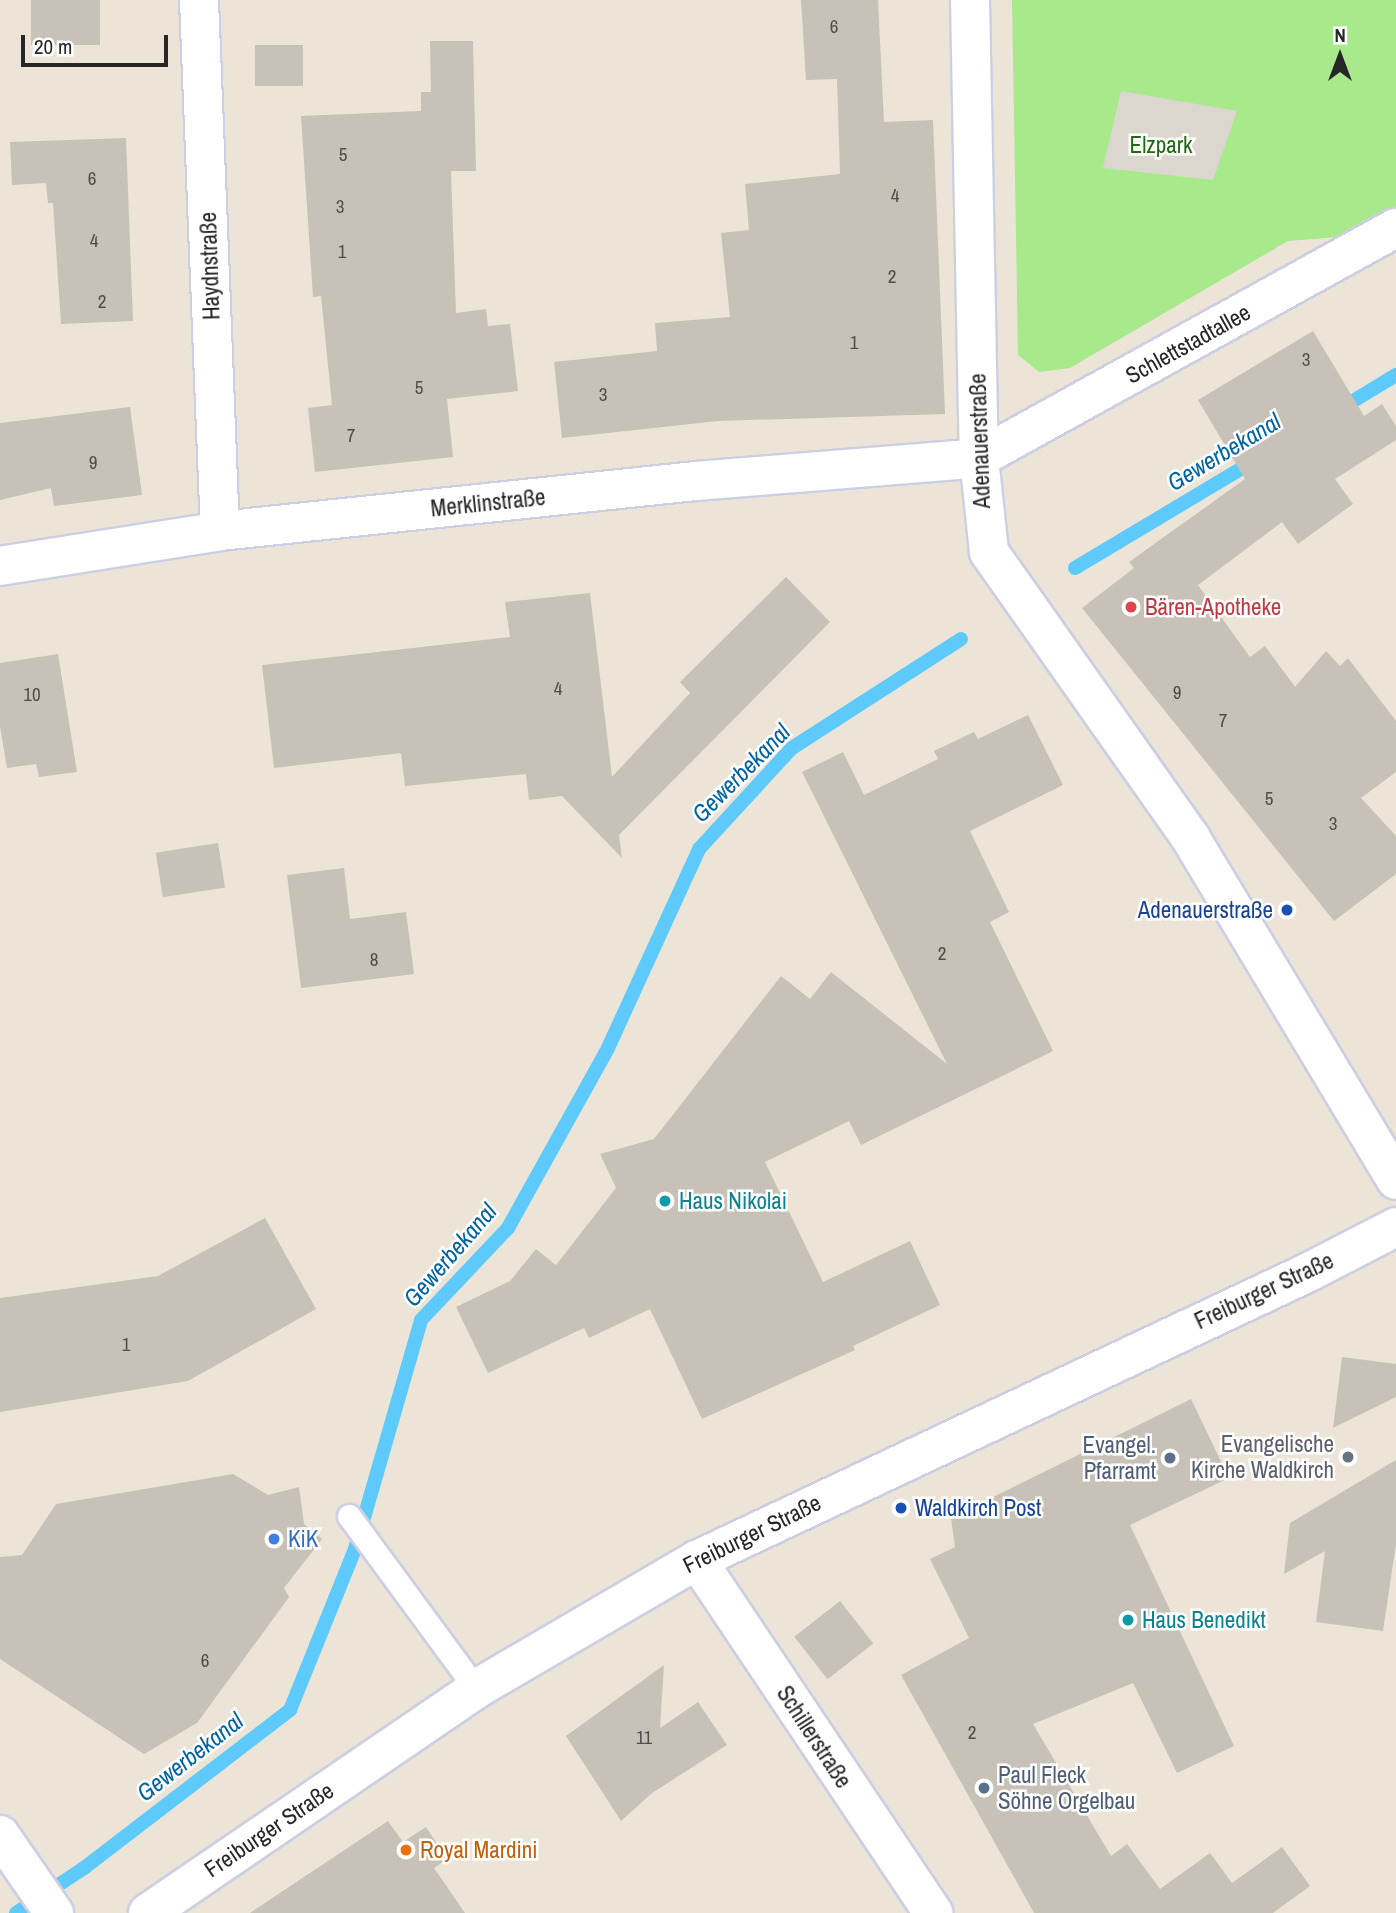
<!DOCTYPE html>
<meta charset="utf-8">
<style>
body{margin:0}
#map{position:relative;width:1396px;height:1913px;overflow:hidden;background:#ece4d7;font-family:"Archivo Narrow",sans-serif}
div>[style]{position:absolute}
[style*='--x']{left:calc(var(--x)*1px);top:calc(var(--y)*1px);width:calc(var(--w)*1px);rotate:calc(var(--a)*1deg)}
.green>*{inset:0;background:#a8e98c}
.plaza>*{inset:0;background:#dbd7ce}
.stream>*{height:14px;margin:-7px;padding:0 7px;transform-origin:7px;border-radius:7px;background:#5dcafb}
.building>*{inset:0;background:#c7c1b7;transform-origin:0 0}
.roads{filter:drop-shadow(2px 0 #cccfe3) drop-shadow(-2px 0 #cccfe3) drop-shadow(0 2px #cccfe3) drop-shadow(0 -2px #cccfe3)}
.service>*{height:23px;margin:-11.5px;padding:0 11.5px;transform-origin:11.5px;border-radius:11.5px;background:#fff}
.minor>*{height:38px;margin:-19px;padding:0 19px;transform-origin:19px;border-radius:19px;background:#fff}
.tertiary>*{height:38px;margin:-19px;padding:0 19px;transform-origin:19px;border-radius:19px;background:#fff}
.dots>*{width:19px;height:19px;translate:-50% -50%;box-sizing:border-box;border:4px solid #fff;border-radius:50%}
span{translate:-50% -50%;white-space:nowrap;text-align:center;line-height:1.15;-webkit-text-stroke:5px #fff;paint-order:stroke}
.number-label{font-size:19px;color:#4f4e4b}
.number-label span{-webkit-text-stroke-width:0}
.park-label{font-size:23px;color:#206a12}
.street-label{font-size:23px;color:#272727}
.health-label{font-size:23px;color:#be3a42}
.left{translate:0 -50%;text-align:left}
.transit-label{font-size:23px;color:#164399}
.right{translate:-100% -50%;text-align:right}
.culture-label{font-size:23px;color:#0d838f}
.worship-label{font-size:23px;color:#5b616d}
.service-label{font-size:23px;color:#4e5e75}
.shop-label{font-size:23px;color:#366cbe}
.food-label{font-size:23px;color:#c56008}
.water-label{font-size:24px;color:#0064a3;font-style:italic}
.north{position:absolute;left:1305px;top:21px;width:70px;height:70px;-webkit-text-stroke:5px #fff;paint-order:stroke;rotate:0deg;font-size:19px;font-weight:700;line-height:28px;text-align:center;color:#272727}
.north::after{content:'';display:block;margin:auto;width:24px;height:32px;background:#272727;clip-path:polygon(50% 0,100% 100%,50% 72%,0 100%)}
.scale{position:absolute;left:21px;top:35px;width:147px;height:32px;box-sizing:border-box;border:4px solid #272727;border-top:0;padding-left:9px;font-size:21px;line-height:24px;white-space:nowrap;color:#272727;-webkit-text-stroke:5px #fff;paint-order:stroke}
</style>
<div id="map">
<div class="green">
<i style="clip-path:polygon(1012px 0,1396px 0,1396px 228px,1389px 233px,1288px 241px,1070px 368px,1039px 372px,1018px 355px)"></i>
</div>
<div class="plaza">
<i style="clip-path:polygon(1121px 91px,1237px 111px,1213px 180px,1103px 168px)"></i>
</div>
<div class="stream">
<i style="--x:1340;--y:409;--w:66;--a:-31.3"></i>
<i style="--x:1075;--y:568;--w:209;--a:-30.9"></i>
<i style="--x:16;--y:1913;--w:82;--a:-33.5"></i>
<i style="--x:84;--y:1868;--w:260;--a:-37.5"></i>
<i style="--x:290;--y:1710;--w:174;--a:-68"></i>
<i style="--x:355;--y:1549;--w:238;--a:-73.9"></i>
<i style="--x:421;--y:1320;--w:127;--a:-46.6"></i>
<i style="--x:508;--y:1228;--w:206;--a:-60.9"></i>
<i style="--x:608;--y:1048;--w:219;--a:-65.4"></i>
<i style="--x:699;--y:849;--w:137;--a:-47.4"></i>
<i style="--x:792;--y:748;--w:201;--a:-32.8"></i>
</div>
<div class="building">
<i style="left:31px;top:0;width:69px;height:45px"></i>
<i style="clip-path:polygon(801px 0,878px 0,884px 122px,933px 120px,945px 414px,718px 421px,562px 438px,554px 362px,657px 351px,655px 323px,730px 317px,721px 233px,749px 230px,745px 184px,840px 174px,837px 79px,806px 80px)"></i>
<i style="clip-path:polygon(430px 41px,473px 41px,476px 171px,451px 171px,456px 313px,486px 309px,488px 326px,510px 324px,518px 391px,447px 399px,453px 457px,315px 472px,308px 408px,332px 405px,321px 296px,313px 297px,301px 116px,421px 111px,421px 92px,431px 92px)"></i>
<i style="left:303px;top:45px;width:41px;height:48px;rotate:90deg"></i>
<i style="clip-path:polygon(126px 138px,133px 321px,61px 324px,53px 203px,48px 203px,46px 183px,12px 185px,10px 142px)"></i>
<i style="clip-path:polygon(1313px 331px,1364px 416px,1382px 404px,1396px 426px,1396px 440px,1335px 479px,1353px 504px,1298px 544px,1282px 522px,1198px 585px,1250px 657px,1265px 646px,1295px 687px,1326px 651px,1340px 666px,1348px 658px,1396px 721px,1396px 772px,1361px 798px,1396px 836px,1396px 874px,1334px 921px,1082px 608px,1134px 568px,1129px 562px,1245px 479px,1198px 400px)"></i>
<i style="clip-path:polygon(130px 407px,142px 495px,54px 506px,51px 488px,0 500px,0 423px)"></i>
<i style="clip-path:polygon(786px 577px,830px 622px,619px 835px,622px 858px,562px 796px,529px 800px,526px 774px,405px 786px,401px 753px,274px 768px,262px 665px,510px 637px,505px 602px,590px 593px,612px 777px,690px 693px,680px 682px)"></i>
<i style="clip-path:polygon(58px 654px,77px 772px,39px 777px,36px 764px,7px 768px,0 726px,0 663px)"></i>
<i style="clip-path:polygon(1028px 715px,1063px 785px,970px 831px,1009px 912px,990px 922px,1053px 1051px,861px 1145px,849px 1121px,765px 1162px,823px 1282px,910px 1241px,940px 1305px,853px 1346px,855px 1350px,702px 1419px,650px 1309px,589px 1338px,584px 1328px,488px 1373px,456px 1307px,510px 1281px,536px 1249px,556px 1265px,616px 1188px,600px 1154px,654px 1139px,781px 976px,810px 999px,831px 972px,947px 1064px,802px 772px,843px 752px,864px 795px,938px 759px,934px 751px,974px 732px,978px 739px)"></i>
<i style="left:218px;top:843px;width:45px;height:63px;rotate:81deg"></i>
<i style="clip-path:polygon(344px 868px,350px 919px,406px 912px,414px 974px,301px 988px,287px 875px)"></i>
<i style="clip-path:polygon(265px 1218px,316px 1309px,188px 1381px,0 1412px,0 1298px,158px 1276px)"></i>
<i style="clip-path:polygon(1342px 1357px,1396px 1364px,1396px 1397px,1333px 1428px)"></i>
<i style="clip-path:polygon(1191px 1399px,1229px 1478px,1130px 1525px,1234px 1746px,1177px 1773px,1133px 1683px,1033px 1724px,1111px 1856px,1127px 1844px,1160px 1889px,1210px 1853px,1232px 1883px,1282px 1847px,1310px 1886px,1273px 1913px,1034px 1913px,901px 1675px,969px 1638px,930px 1559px,955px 1547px,951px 1518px)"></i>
<i style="clip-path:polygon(1396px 1460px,1396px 1544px,1383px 1631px,1316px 1622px,1325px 1551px,1284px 1574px,1290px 1523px)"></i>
<i style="clip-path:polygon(233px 1474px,268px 1495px,299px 1487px,304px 1524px,322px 1539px,284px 1588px,289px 1597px,197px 1723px,144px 1754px,0 1659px,0 1557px,22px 1555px,56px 1504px)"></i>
<i style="left:840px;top:1601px;width:54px;height:58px;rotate:52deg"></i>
<i style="clip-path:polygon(664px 1665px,660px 1728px,698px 1702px,727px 1745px,652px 1793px,621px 1821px,566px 1736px)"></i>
<i style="clip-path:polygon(388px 1821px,403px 1842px,426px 1827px,447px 1859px,434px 1868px,465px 1913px,250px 1913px)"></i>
</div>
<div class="roads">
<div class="service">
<i style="--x:349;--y:1516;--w:215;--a:53.7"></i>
</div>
<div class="minor">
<i style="--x:199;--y:0;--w:531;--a:87.74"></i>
<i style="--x:970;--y:0;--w:458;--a:88.9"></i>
<i style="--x:979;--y:458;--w:95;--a:83.9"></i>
<i style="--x:989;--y:552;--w:349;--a:54.8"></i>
<i style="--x:1190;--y:837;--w:400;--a:59"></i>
<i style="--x:0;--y:566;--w:223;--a:-9"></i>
<i style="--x:220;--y:531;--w:479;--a:-6"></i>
<i style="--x:696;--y:481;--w:284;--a:-4.6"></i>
<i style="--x:979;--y:458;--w:476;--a:-28.9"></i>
<i style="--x:697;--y:1560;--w:425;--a:56.2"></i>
<i style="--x:0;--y:1835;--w:95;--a:55.3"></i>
</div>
<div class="tertiary">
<i style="--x:148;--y:1913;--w:397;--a:-34.3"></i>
<i style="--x:476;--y:1689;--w:256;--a:-30.3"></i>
<i style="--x:697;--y:1560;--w:676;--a:-25.2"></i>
<i style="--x:1309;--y:1272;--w:98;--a:-27.3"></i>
</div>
</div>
<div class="dots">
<i style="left:1131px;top:607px;background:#e0444e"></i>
<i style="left:1287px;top:910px;background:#1a4fb4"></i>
<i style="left:665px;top:1201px;background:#0f9aa8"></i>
<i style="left:1348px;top:1457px;background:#6b7280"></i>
<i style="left:1170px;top:1458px;background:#5c6f8a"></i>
<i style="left:901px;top:1508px;background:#1a4fb4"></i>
<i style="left:274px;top:1539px;background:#3f7fe0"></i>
<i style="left:1128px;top:1620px;background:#0f9aa8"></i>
<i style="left:984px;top:1788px;background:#5c6f8a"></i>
<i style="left:406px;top:1850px;background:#e8710a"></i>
</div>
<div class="number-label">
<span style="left:834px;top:27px">6</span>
<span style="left:343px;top:155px">5</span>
<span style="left:92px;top:179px">6</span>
<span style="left:895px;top:196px">4</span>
<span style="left:340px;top:207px">3</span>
<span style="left:94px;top:241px">4</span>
<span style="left:342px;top:252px">1</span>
<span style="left:892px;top:277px">2</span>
<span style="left:102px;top:302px">2</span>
<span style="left:854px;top:343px">1</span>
<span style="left:1306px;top:360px">3</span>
<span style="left:419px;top:388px">5</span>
<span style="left:603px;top:395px">3</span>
<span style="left:351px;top:436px">7</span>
<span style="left:93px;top:463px">9</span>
<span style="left:558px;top:689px">4</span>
<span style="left:1177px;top:693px">9</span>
<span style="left:32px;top:695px">10</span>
<span style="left:1223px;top:721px">7</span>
<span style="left:1269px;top:799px">5</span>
<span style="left:1333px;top:824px">3</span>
<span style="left:942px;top:954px">2</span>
<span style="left:374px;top:960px">8</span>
<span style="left:126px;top:1345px">1</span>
<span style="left:205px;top:1661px">6</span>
<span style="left:972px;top:1733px">2</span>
<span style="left:644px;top:1738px">11</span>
</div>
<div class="park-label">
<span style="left:1161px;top:145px">Elzpark</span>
</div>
<div class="street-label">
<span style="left:210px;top:266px;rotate:-92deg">Haydnstraße</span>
<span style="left:1188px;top:344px;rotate:-29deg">Schlettstadtallee</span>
<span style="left:980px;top:441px;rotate:-92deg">Adenauerstraße</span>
<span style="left:488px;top:503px;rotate:-6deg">Merklinstraße</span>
<span style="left:1264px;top:1291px;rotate:-25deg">Freiburger Straße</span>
<span style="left:752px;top:1534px;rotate:-26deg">Freiburger Straße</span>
<span style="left:814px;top:1737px;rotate:57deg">Schillerstraße</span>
<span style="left:269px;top:1830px;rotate:-34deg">Freiburger Straße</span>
</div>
<div class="health-label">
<span class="left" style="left:1145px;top:607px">Bären-Apotheke</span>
</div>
<div class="transit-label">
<span class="right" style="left:1273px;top:910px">Adenauerstraße</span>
<span class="left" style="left:915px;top:1508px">Waldkirch Post</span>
</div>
<div class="culture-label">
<span class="left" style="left:679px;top:1201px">Haus Nikolai</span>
<span class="left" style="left:1142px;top:1620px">Haus Benedikt</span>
</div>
<div class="worship-label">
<span class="right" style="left:1334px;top:1457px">Evangelische<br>Kirche Waldkirch</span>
</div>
<div class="service-label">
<span class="right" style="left:1156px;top:1458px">Evangel.<br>Pfarramt</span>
<span class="left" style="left:998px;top:1788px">Paul Fleck<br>Söhne Orgelbau</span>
</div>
<div class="shop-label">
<span class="left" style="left:288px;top:1539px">KiK</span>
</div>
<div class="food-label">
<span class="left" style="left:420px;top:1850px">Royal Mardini</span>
</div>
<div class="water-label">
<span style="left:1224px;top:452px;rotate:-31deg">Gewerbekanal</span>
<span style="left:741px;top:773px;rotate:-45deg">Gewerbekanal</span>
<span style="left:450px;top:1255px;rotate:-49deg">Gewerbekanal</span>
<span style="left:190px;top:1757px;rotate:-38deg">Gewerbekanal</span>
</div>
<div class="north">N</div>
<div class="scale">20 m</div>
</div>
